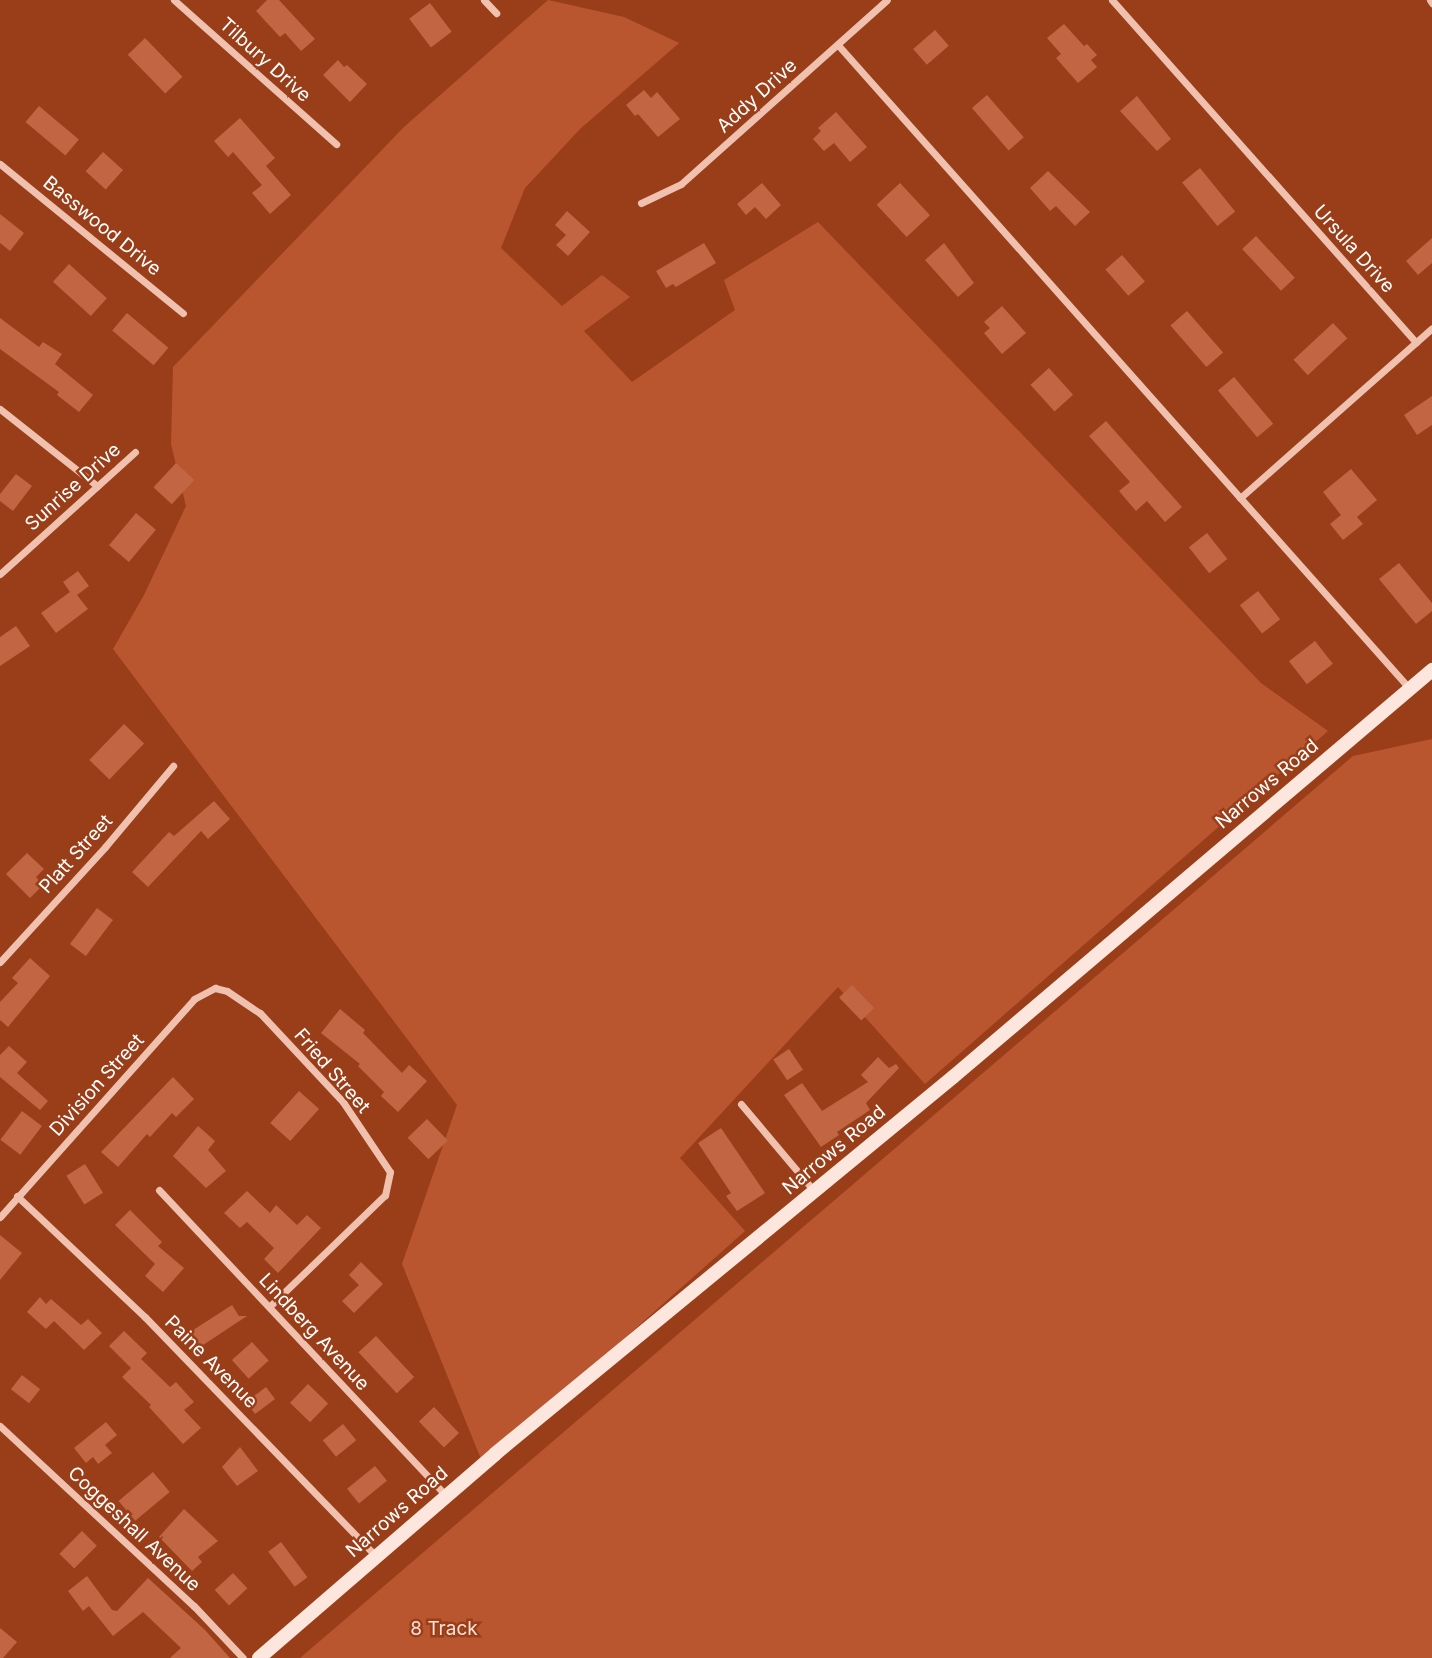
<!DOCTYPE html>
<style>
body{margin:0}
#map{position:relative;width:1432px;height:1658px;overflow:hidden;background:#9a3e19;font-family:Inter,sans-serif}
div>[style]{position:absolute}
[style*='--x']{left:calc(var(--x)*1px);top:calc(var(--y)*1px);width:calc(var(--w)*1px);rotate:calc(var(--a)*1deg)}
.green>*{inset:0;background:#b95630}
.building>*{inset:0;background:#c16542;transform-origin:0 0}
.street>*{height:7px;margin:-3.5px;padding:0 3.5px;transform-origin:3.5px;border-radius:3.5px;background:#f1c1af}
.secondary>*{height:14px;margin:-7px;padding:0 7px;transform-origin:7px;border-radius:7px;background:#fce6dd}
span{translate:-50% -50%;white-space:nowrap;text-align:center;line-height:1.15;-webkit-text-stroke:5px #9a3e19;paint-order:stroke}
.street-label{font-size:19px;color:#fff}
.park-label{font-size:19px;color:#fce1d6}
</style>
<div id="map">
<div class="green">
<i style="clip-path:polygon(548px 0,624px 17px,679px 43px,580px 129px,525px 188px,501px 248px,562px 306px,602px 275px,630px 297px,584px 331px,632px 382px,735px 310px,724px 280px,818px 222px,1261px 683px,1328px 731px,925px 1084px,838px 987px,680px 1158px,745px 1231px,483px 1464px,402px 1264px,457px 1105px,113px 649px,144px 595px,186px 506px,171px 444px,173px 367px,404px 127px)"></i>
<i style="clip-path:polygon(1432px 739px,1432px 1658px,300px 1658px,1353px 756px)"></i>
</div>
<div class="building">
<i style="clip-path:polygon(267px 0,279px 0,315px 39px,301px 51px,285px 33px,280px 37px,256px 11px)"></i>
<i style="left:430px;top:3px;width:36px;height:26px;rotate:53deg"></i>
<i style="clip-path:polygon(1064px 24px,1084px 46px,1087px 44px,1097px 55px,1091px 60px,1097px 67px,1078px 83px,1056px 58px,1061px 54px,1047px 38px)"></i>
<i style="left:935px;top:30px;width:21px;height:29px;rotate:49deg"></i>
<i style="left:145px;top:38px;width:54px;height:24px;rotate:46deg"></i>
<i style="clip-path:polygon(338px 60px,344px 67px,347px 65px,367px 84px,350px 102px,323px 75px)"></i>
<i style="clip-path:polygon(644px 90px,651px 98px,657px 92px,680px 119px,658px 137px,638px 114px,635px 116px,626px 105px)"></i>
<i style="left:987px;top:95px;width:56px;height:20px;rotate:49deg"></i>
<i style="clip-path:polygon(1137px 96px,1171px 139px,1157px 151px,1120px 111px)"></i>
<i style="left:39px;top:106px;width:52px;height:21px;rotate:40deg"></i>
<i style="clip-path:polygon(836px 112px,867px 147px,850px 162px,834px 143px,824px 151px,813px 139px,821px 131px,818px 128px)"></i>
<i style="clip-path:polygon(240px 118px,275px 158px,266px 166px,291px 195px,270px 214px,252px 193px,262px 185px,233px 152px,228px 157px,214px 141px)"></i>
<i style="left:103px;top:152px;width:27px;height:26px;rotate:42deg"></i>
<i style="left:1200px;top:168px;width:56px;height:23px;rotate:51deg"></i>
<i style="clip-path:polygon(1048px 171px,1090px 212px,1075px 226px,1056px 206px,1050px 211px,1030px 188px)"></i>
<i style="clip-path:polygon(762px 183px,781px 205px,766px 219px,755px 207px,746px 215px,737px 204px)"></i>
<i style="left:900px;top:183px;width:44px;height:32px;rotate:47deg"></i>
<i style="clip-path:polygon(567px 211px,590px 232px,568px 256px,556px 245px,566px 235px,555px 225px)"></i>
<i style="clip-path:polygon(0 214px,24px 233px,10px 251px,0 243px)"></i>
<i style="left:1256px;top:236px;width:57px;height:19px;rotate:47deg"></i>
<i style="clip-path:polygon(1432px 238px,1432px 263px,1418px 275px,1406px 261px)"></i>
<i style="clip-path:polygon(704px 243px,716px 263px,676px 287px,673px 284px,666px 288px,656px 271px)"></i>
<i style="clip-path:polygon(944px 243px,974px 283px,958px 297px,925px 260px)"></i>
<i style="left:1122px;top:255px;width:35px;height:22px;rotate:49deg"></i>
<i style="left:69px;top:264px;width:51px;height:24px;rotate:42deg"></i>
<i style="clip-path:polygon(1002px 306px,1026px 333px,1002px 354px,984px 333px,990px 328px,984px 322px)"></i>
<i style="left:1187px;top:311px;width:55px;height:22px;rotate:49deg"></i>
<i style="left:127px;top:313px;width:54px;height:23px;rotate:40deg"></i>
<i style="clip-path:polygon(0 318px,39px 347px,43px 342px,62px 354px,55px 364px,93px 395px,79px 412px,57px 395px,59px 392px,0 349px)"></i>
<i style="left:1333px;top:323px;width:21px;height:54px;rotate:47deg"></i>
<i style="left:1049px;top:368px;width:36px;height:25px;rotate:48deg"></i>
<i style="left:1234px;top:377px;width:61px;height:21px;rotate:50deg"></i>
<i style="clip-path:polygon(1432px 396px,1432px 425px,1417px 435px,1404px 415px)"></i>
<i style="clip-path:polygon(1106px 421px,1182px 507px,1165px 522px,1147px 501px,1136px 511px,1119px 491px,1130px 482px,1089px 436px)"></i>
<i style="left:176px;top:463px;width:25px;height:33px;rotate:43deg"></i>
<i style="clip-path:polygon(1351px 469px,1377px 500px,1357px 517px,1363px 524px,1343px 540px,1330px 524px,1341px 515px,1323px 492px)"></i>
<i style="clip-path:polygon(16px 474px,32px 486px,13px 511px,0 501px,0 494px)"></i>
<i style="left:136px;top:513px;width:26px;height:42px;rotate:40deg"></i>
<i style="left:1207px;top:533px;width:33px;height:23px;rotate:52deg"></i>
<i style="clip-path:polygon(1399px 563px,1432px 603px,1432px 611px,1416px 624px,1379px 579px)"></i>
<i style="clip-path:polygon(78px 571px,89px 586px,77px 595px,88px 609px,56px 633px,41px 613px,70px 592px,63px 582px)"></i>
<i style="left:1258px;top:591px;width:36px;height:23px;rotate:52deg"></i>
<i style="clip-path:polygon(16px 626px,30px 646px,0 666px,0 637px)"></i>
<i style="left:1315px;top:641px;width:29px;height:33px;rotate:52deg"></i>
<i style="left:124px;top:724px;width:28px;height:50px;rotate:44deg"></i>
<i style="clip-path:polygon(214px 801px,230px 819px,208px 839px,201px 831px,148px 887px,132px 872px,169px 832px,174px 836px)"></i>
<i style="clip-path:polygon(27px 853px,44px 869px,36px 877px,43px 885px,30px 898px,6px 874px)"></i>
<i style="left:97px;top:908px;width:20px;height:45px;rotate:37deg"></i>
<i style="clip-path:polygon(30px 958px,50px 976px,8px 1027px,0 1020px,0 1002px,18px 983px,12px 978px)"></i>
<i style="left:852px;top:985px;width:32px;height:18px;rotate:46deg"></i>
<i style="clip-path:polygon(340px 1009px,365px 1030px,363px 1033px,402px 1073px,409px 1065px,427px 1081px,398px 1112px,381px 1096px,384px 1092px,358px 1066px,360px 1064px,321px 1033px)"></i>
<i style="clip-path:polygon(9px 1046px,27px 1062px,17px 1073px,48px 1101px,40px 1110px,0 1077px,0 1055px)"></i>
<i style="left:789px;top:1049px;width:25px;height:19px;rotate:56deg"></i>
<i style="clip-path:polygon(878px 1057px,889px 1068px,896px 1064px,899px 1068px,866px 1103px,870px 1110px,837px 1132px,839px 1135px,821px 1147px,784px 1095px,802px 1083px,822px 1111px,868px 1082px,861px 1075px)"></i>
<i style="clip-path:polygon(173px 1077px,194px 1099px,176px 1117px,172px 1113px,150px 1137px,147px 1134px,118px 1167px,101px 1152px)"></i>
<i style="left:299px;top:1091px;width:27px;height:43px;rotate:42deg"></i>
<i style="left:22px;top:1111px;width:25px;height:36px;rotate:37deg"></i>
<i style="left:427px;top:1119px;width:30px;height:27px;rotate:46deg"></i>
<i style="clip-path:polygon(198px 1126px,215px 1141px,208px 1150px,226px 1171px,206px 1188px,173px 1156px)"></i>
<i style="clip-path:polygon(721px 1128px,765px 1193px,737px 1211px,726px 1196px,731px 1193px,698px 1143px)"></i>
<i style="left:85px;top:1164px;width:34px;height:22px;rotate:58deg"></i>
<i style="clip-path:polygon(247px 1191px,270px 1213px,276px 1205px,297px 1225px,307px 1215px,321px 1228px,278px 1273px,264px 1259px,274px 1248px,247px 1222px,240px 1228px,224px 1213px)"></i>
<i style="clip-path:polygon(130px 1210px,162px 1242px,158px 1246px,184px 1268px,163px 1292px,145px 1276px,155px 1264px,115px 1225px)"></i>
<i style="clip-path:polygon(0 1235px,22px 1253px,0 1280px)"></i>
<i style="clip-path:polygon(361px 1262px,383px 1284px,354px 1313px,342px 1301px,359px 1285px,349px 1275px)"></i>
<i style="clip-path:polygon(40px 1297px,46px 1304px,51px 1299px,81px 1325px,88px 1319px,102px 1333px,84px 1350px,54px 1321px,46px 1329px,27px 1312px)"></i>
<i style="clip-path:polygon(232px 1305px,239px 1316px,247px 1316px,197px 1349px,187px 1334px)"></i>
<i style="clip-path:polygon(124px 1331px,147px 1353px,141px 1359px,170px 1387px,176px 1382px,194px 1402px,184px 1410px,201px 1428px,183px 1444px,149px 1407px,151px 1405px,122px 1377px,131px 1368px,109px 1346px)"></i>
<i style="left:376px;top:1336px;width:56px;height:24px;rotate:47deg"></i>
<i style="left:252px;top:1342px;width:25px;height:27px;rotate:48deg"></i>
<i style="left:22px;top:1375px;width:23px;height:18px;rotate:38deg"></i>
<i style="left:308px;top:1384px;width:28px;height:26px;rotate:44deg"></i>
<i style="left:266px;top:1387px;width:15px;height:25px;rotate:53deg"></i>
<i style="left:434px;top:1407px;width:36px;height:21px;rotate:46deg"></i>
<i style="clip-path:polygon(106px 1422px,117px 1435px,105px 1445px,112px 1453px,98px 1464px,93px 1457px,86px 1463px,74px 1448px)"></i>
<i style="left:343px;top:1424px;width:21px;height:26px;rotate:51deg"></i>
<i style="clip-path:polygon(240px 1447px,258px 1471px,237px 1486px,222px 1467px)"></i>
<i style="left:375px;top:1466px;width:19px;height:36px;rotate:51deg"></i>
<i style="left:153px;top:1472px;width:26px;height:45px;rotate:50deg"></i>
<i style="clip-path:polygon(184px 1509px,218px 1541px,198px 1557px,202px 1562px,192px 1571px,159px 1537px)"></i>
<i style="left:82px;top:1531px;width:21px;height:32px;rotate:45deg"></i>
<i style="left:281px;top:1542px;width:44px;height:16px;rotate:53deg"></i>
<i style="left:233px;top:1573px;width:21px;height:25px;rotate:47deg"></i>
<i style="clip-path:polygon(87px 1576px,112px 1610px,117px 1611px,148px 1578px,205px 1630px,230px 1658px,170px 1658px,181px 1648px,143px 1612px,113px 1636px,89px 1606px,83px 1611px,68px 1591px)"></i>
<i style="clip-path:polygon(0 1628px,17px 1642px,3px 1658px,0 1658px)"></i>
</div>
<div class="street">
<i style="--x:174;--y:0;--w:217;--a:41.6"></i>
<i style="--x:484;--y:0;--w:18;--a:47"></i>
<i style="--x:1112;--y:0;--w:458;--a:48.4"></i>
<i style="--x:1430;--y:0;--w:4;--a:56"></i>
<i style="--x:838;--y:45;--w:861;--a:48.39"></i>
<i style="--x:0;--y:164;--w:236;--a:39.2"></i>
<i style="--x:641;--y:203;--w:44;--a:-25.4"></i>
<i style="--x:681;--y:184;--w:276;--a:-41.8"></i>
<i style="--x:0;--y:409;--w:124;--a:38.4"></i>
<i style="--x:1240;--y:498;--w:256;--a:-41.5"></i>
<i style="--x:0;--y:574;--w:182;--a:-42.1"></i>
<i style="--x:0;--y:962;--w:156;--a:-47.6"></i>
<i style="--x:105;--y:847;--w:106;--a:-50"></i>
<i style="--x:741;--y:1104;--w:114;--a:50"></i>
<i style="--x:159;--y:1190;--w:420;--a:46.8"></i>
<i style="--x:17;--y:1196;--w:176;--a:43.4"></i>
<i style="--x:145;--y:1317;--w:332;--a:46"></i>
<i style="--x:0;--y:1217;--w:292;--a:-48.3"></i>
<i style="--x:194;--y:999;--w:24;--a:-28"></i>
<i style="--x:215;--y:988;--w:12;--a:14"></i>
<i style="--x:227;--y:991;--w:40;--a:34"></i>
<i style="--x:260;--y:1013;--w:122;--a:47"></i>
<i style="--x:343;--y:1102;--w:84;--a:56.1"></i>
<i style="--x:390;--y:1172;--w:24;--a:102"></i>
<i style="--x:385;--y:1195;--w:161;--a:136"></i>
<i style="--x:0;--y:1426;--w:265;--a:42.9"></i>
<i style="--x:194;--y:1606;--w:71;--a:46.7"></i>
</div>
<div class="secondary">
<i style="--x:259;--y:1658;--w:312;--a:-40.8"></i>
<i style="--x:495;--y:1454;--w:593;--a:-39.46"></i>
<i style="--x:953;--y:1077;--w:629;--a:-40.35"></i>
</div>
<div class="street-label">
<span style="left:265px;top:60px;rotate:42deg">Tilbury Drive</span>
<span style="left:757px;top:96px;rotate:-42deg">Addy Drive</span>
<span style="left:102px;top:226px;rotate:39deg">Basswood Drive</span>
<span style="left:1354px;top:249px;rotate:48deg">Ursula Drive</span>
<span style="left:73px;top:487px;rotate:-42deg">Sunrise Drive</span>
<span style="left:1267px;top:784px;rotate:-40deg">Narrows Road</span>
<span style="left:76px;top:854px;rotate:-48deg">Platt Street</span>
<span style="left:332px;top:1071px;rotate:49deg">Fried Street</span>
<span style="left:97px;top:1085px;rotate:-48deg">Division Street</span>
<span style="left:834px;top:1150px;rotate:-40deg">Narrows Road</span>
<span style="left:314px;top:1332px;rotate:47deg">Lindberg Avenue</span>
<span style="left:211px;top:1362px;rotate:45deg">Paine Avenue</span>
<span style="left:397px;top:1512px;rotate:-41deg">Narrows Road</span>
<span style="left:134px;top:1529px;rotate:43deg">Coggeshall Avenue</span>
</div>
<div class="park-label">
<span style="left:444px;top:1629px">8 Track</span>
</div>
</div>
